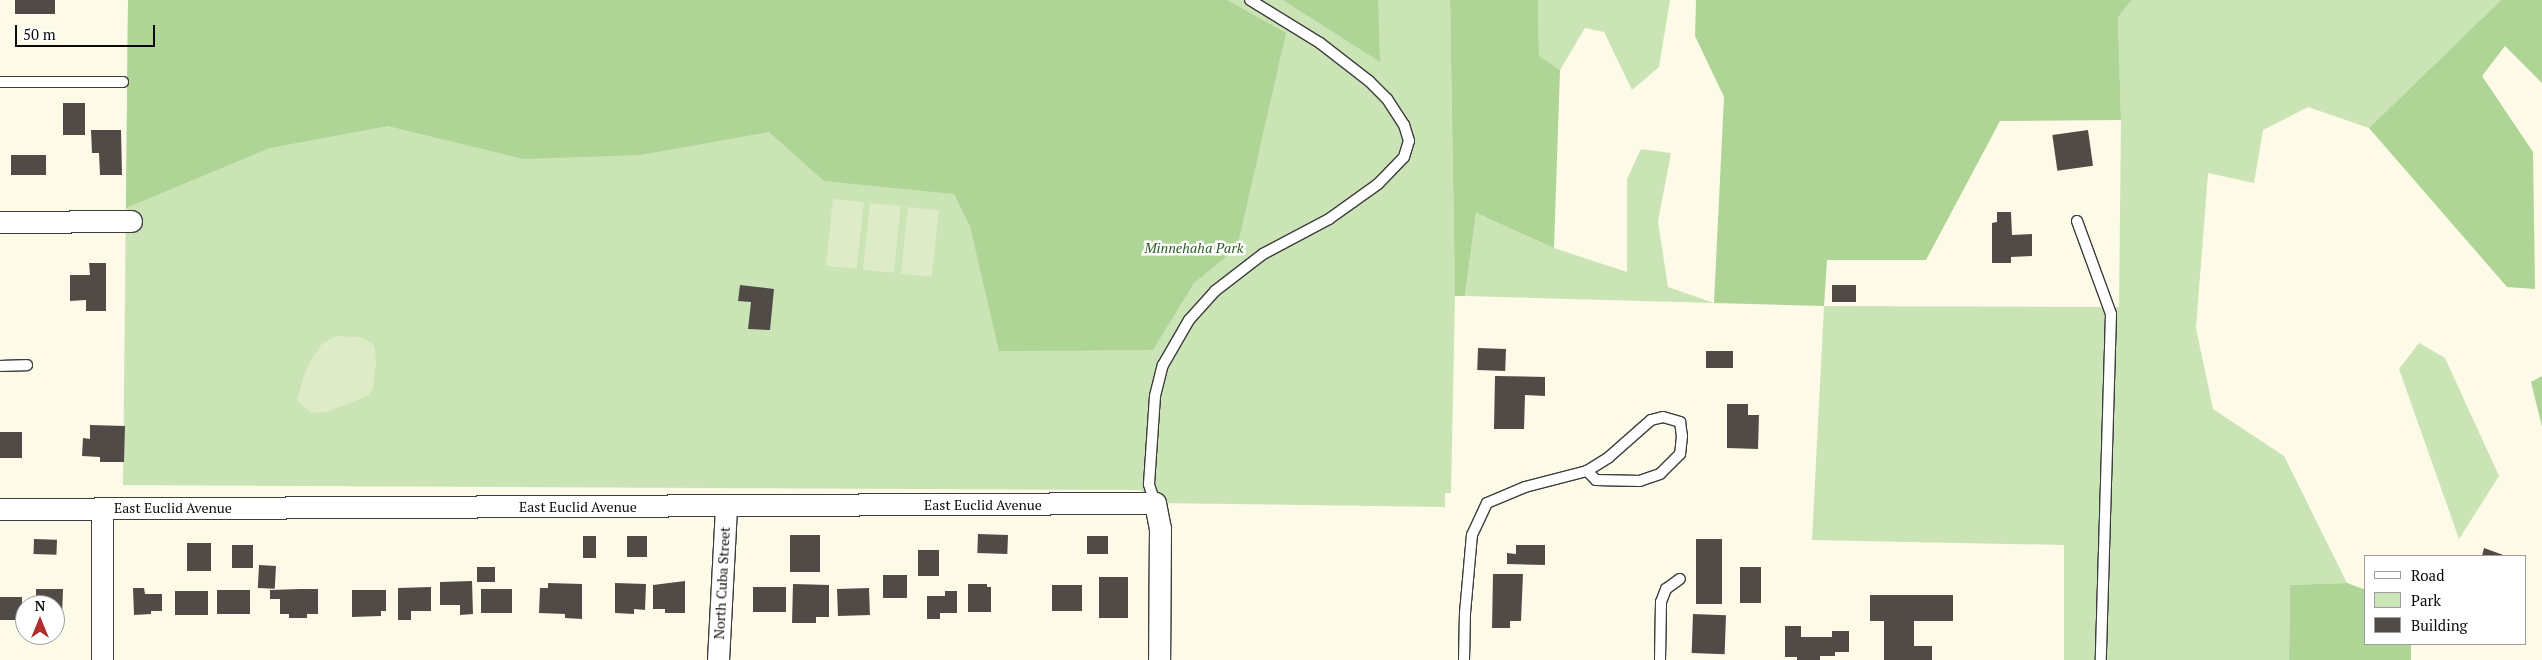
<!DOCTYPE html>
<style>
body{margin:0}
#map{position:relative;width:2542px;height:660px;overflow:hidden;background:#fdfae8;font-family:"PT Serif",serif}
div>[style]{position:absolute}
[style*='--x']{left:calc(var(--x)*1px);top:calc(var(--y)*1px);width:calc(var(--w)*1px);rotate:calc(var(--a)*1deg)}
.green>*{inset:0;background:#cbe4b5}
.forest>*{inset:0;background:#aed496}
.pitch>*{inset:0;background:#ddecc6;transform-origin:0 0}
.building>*{inset:0;background:#514b47;transform-origin:0 0}
.roads{filter:drop-shadow(1px 0 #3d3d3d) drop-shadow(-1px 0 #3d3d3d) drop-shadow(0 1px #3d3d3d) drop-shadow(0 -1px #3d3d3d)}
.lane>*{height:10px;margin:-5px;padding:0 5px;transform-origin:5px;border-radius:5px;background:#fff}
.street>*{height:21px;margin:-10.5px;padding:0 10.5px;transform-origin:10.5px;border-radius:10.5px;background:#fff}
span{translate:-50% -50%;white-space:nowrap;text-align:center;line-height:1.15;-webkit-text-stroke:5px #fff;paint-order:stroke}
.park-label{font-size:14px;color:#295b20;font-style:italic}
.street-label{font-size:14px;color:#0a0a0a}
.legend{position:absolute;left:2364px;top:555px;width:162px;height:90px;box-sizing:border-box;background:#fff;border:1px solid #9d9d9d;margin:0;padding:6px 9px;list-style:none;font-size:15px;color:#0a0a0a}
.legend li{display:flex;align-items:center;gap:10px;height:25px}
.legend b{width:25px;border:1px solid #9d9d9d}
.north{position:absolute;left:15px;top:595px;width:50px;height:50px;box-sizing:border-box;background:#fff;border:1px solid #9d9d9d;border-radius:50%;rotate:0deg;font-size:14px;font-weight:700;line-height:20px;text-align:center;color:#0a0a0a}
.north::after{content:'';display:block;margin:auto;width:18px;height:22px;background:#ae2d2d;clip-path:polygon(50% 0,100% 100%,50% 72%,0 100%)}
.scale{position:absolute;left:15px;top:25px;width:140px;height:22px;box-sizing:border-box;border:2px solid #0a0a0a;border-top:0;padding-left:6px;font-size:15px;line-height:18px;white-space:nowrap;color:#0a0a0a;-webkit-text-stroke:4px #fff;paint-order:stroke}
</style>
<div id="map">
<div class="green">
<i style="clip-path:polygon(128px 0,1450px 0,1455px 296px,1451px 493px,1445px 493px,1445px 507px,1155px 503px,1140px 490px,123px 485px)"></i>
<i style="clip-path:polygon(1538px 0,1670px 0,1659px 67px,1632px 90px,1604px 32px,1585px 28px,1560px 70px,1539px 57px)"></i>
<i style="clip-path:polygon(2132px 0,2501px 0,2369px 128px,2308px 107px,2263px 130px,2254px 183px,2208px 173px,2196px 328px,2213px 409px,2284px 456px,2347px 583px,2290px 585px,2289px 660px,2064px 660px,2064px 545px,1812px 540px,1824px 306px,2119px 307px,2121px 120px,2118px 17px)"></i>
<i style="clip-path:polygon(1641px 149px,1671px 153px,1658px 221px,1668px 287px,1714px 303px,1465px 296px,1476px 213px,1554px 248px,1627px 272px,1627px 179px)"></i>
<i style="clip-path:polygon(2419px 343px,2445px 358px,2499px 476px,2459px 539px,2399px 369px)"></i>
</div>
<div class="forest">
<i style="clip-path:polygon(128px 0,1227px 0,1286px 33px,1237px 248px,1194px 283px,1153px 350px,999px 351px,970px 226px,954px 194px,824px 181px,769px 132px,640px 155px,523px 159px,388px 126px,270px 148px,126px 208px)"></i>
<i style="clip-path:polygon(1283px 0,1378px 0,1380px 62px)"></i>
<i style="clip-path:polygon(1450px 0,1538px 0,1539px 56px,1560px 70px,1554px 248px,1476px 213px,1465px 296px,1455px 296px)"></i>
<i style="clip-path:polygon(1696px 0,2132px 0,2118px 17px,2121px 120px,2000px 121px,1926px 260px,1827px 260px,1824px 306px,1714px 303px,1724px 97px,1695px 36px)"></i>
<i style="clip-path:polygon(2501px 0,2542px 0,2542px 83px,2505px 46px,2482px 76px,2533px 152px,2535px 289px,2507px 287px,2369px 128px)"></i>
<i style="clip-path:polygon(2542px 376px,2542px 427px,2531px 382px)"></i>
<i style="clip-path:polygon(2347px 583px,2366px 590px,2366px 644px,2411px 644px,2411px 660px,2289px 660px,2290px 585px)"></i>
</div>
<div class="pitch">
<i style="left:833px;top:199px;width:31px;height:67px;rotate:6deg"></i>
<i style="left:870px;top:203px;width:31px;height:67px;rotate:6deg"></i>
<i style="left:908px;top:207px;width:31px;height:67px;rotate:6deg"></i>
<i style="clip-path:polygon(336px 336px,360px 337px,372px 343px,375px 349px,376px 363px,373px 388px,369px 395px,327px 412px,311px 413px,297px 400px,304px 376px,309px 363px,322px 344px)"></i>
</div>
<div class="building">
<i style="left:15px;top:0;width:40px;height:14px"></i>
<i style="left:85px;top:103px;width:32px;height:22px;rotate:90deg"></i>
<i style="clip-path:polygon(91px 130px,121px 130px,122px 175px,100px 175px,99px 153px,92px 153px)"></i>
<i style="left:2088px;top:130px;width:36px;height:36px;rotate:82deg"></i>
<i style="left:11px;top:155px;width:35px;height:20px"></i>
<i style="clip-path:polygon(1997px 212px,2011px 212px,2012px 235px,2032px 234px,2032px 256px,2011px 257px,2011px 263px,1992px 263px,1992px 223px,1997px 222px)"></i>
<i style="clip-path:polygon(89px 263px,106px 263px,106px 311px,86px 311px,86px 300px,70px 301px,70px 275px,90px 275px)"></i>
<i style="clip-path:polygon(740px 285px,774px 289px,770px 330px,748px 329px,751px 302px,738px 301px)"></i>
<i style="left:1832px;top:285px;width:24px;height:17px"></i>
<i style="left:1478px;top:348px;width:28px;height:22px;rotate:2deg"></i>
<i style="left:1706px;top:351px;width:27px;height:17px"></i>
<i style="clip-path:polygon(1495px 376px,1545px 377px,1545px 396px,1525px 395px,1524px 429px,1494px 429px)"></i>
<i style="clip-path:polygon(1727px 404px,1748px 404px,1748px 415px,1759px 415px,1758px 449px,1727px 448px)"></i>
<i style="clip-path:polygon(90px 425px,125px 426px,124px 462px,100px 462px,100px 457px,82px 456px,83px 438px,90px 439px)"></i>
<i style="left:0;top:432px;width:22px;height:26px"></i>
<i style="left:978px;top:534px;width:30px;height:19px;rotate:2deg"></i>
<i style="left:820px;top:535px;width:37px;height:30px;rotate:90deg"></i>
<i style="left:583px;top:536px;width:13px;height:22px"></i>
<i style="left:627px;top:536px;width:20px;height:21px"></i>
<i style="left:1087px;top:536px;width:21px;height:18px"></i>
<i style="left:34px;top:539px;width:23px;height:15px;rotate:2deg"></i>
<i style="left:1696px;top:539px;width:26px;height:65px"></i>
<i style="left:187px;top:543px;width:24px;height:28px"></i>
<i style="left:232px;top:545px;width:21px;height:23px"></i>
<i style="clip-path:polygon(1516px 545px,1545px 545px,1545px 565px,1507px 564px,1507px 553px,1516px 554px)"></i>
<i style="clip-path:polygon(2484px 548px,2506px 556px,2482px 556px)"></i>
<i style="left:918px;top:550px;width:21px;height:26px"></i>
<i style="left:259px;top:565px;width:17px;height:23px;rotate:3deg"></i>
<i style="left:477px;top:567px;width:18px;height:15px"></i>
<i style="left:1740px;top:567px;width:21px;height:36px"></i>
<i style="clip-path:polygon(1493px 574px,1523px 574px,1521px 621px,1510px 621px,1510px 628px,1492px 628px)"></i>
<i style="left:883px;top:575px;width:24px;height:23px"></i>
<i style="left:1099px;top:577px;width:29px;height:41px"></i>
<i style="clip-path:polygon(472px 581px,473px 614px,460px 615px,460px 605px,440px 605px,440px 582px)"></i>
<i style="clip-path:polygon(685px 581px,685px 613px,665px 613px,665px 609px,653px 609px,653px 585px)"></i>
<i style="clip-path:polygon(548px 583px,582px 584px,582px 619px,565px 618px,565px 614px,539px 613px,540px 588px,548px 588px)"></i>
<i style="clip-path:polygon(615px 583px,646px 584px,645px 610px,634px 609px,634px 614px,615px 613px)"></i>
<i style="clip-path:polygon(793px 584px,829px 585px,829px 617px,816px 617px,816px 623px,792px 623px)"></i>
<i style="clip-path:polygon(968px 584px,987px 584px,987px 587px,991px 587px,991px 612px,968px 612px)"></i>
<i style="left:1052px;top:585px;width:30px;height:26px"></i>
<i style="clip-path:polygon(431px 587px,431px 611px,411px 611px,411px 620px,398px 620px,398px 588px)"></i>
<i style="left:753px;top:587px;width:33px;height:25px"></i>
<i style="clip-path:polygon(133px 588px,144px 588px,145px 594px,162px 594px,162px 611px,151px 611px,151px 614px,134px 615px)"></i>
<i style="left:869px;top:588px;width:27px;height:32px;rotate:88deg"></i>
<i style="clip-path:polygon(36px 589px,63px 589px,62px 617px,55px 617px,55px 605px,36px 605px)"></i>
<i style="clip-path:polygon(300px 589px,318px 589px,318px 614px,307px 614px,307px 618px,289px 618px,289px 614px,280px 614px,280px 599px,270px 599px,270px 590px)"></i>
<i style="left:481px;top:589px;width:31px;height:24px"></i>
<i style="left:217px;top:590px;width:33px;height:24px"></i>
<i style="clip-path:polygon(352px 590px,386px 590px,386px 611px,381px 611px,381px 616px,352px 617px)"></i>
<i style="left:175px;top:591px;width:33px;height:24px"></i>
<i style="clip-path:polygon(945px 591px,957px 591px,957px 613px,940px 613px,940px 619px,927px 619px,927px 596px,945px 596px)"></i>
<i style="clip-path:polygon(1870px 595px,1953px 595px,1953px 621px,1914px 621px,1914px 646px,1932px 646px,1932px 660px,1884px 660px,1884px 621px,1870px 621px)"></i>
<i style="left:0;top:597px;width:22px;height:23px"></i>
<i style="left:1693px;top:614px;width:33px;height:39px;rotate:2deg"></i>
<i style="clip-path:polygon(1785px 626px,1801px 626px,1801px 637px,1832px 637px,1832px 631px,1849px 631px,1849px 652px,1835px 652px,1835px 656px,1820px 656px,1820px 660px,1797px 660px,1797px 657px,1785px 657px)"></i>
</div>
<div class="roads">
<div class="lane">
<i style="--x:0;--y:82;--w:123;--a:0"></i>
<i style="--x:2077;--y:221;--w:99;--a:69.9"></i>
<i style="--x:2111;--y:314;--w:346;--a:91.7"></i>
<i style="--x:0;--y:366;--w:27;--a:-2"></i>
<i style="--x:1155;--y:503;--w:20;--a:-108"></i>
<i style="--x:1149;--y:484;--w:88;--a:-86.1"></i>
<i style="--x:1155;--y:396;--w:32;--a:-76"></i>
<i style="--x:1163;--y:365;--w:52;--a:-60"></i>
<i style="--x:1189;--y:320;--w:39;--a:-48"></i>
<i style="--x:1215;--y:291;--w:61;--a:-37.6"></i>
<i style="--x:1263;--y:254;--w:75;--a:-27.9"></i>
<i style="--x:1329;--y:219;--w:60;--a:-35.5"></i>
<i style="--x:1378;--y:184;--w:37;--a:-46"></i>
<i style="--x:1404;--y:157;--w:17;--a:-73"></i>
<i style="--x:1409;--y:141;--w:17;--a:-107"></i>
<i style="--x:1404;--y:125;--w:31;--a:-123"></i>
<i style="--x:1387;--y:99;--w:25;--a:-135"></i>
<i style="--x:1369;--y:81;--w:62;--a:-142.2"></i>
<i style="--x:1320;--y:43;--w:82;--a:-148.4"></i>
<i style="--x:1464;--y:660;--w:47;--a:-88.8"></i>
<i style="--x:1465;--y:613;--w:78;--a:-84.9"></i>
<i style="--x:1472;--y:535;--w:35;--a:-65"></i>
<i style="--x:1487;--y:503;--w:41;--a:-22.8"></i>
<i style="--x:1525;--y:487;--w:64;--a:-14.5"></i>
<i style="--x:1587;--y:471;--w:26;--a:-32"></i>
<i style="--x:1609;--y:457;--w:56;--a:-41.4"></i>
<i style="--x:1651;--y:420;--w:12;--a:-14"></i>
<i style="--x:1663;--y:417;--w:18;--a:16"></i>
<i style="--x:1680;--y:422;--w:14;--a:82"></i>
<i style="--x:1682;--y:436;--w:18;--a:96"></i>
<i style="--x:1680;--y:454;--w:28;--a:135"></i>
<i style="--x:1660;--y:474;--w:21;--a:161"></i>
<i style="--x:1640;--y:481;--w:44;--a:-178.7"></i>
<i style="--x:1596;--y:480;--w:13;--a:-135"></i>
<i style="--x:1660;--y:660;--w:58;--a:-89"></i>
<i style="--x:1661;--y:602;--w:14;--a:-69"></i>
<i style="--x:1666;--y:589;--w:17;--a:-36"></i>
</div>
<div class="street">
<i style="--x:0;--y:222;--w:131;--a:-0.4"></i>
<i style="--x:102;--y:508;--w:152;--a:90"></i>
<i style="--x:0;--y:509;--w:1155;--a:-0.3"></i>
<i style="--x:1155;--y:503;--w:25;--a:79"></i>
<i style="--x:1160;--y:528;--w:132;--a:90.4"></i>
<i style="--x:718;--y:660;--w:153;--a:-87"></i>
</div>
</div>
<div class="park-label">
<span style="left:1194px;top:248px">Minnehaha Park</span>
</div>
<div class="street-label">
<span style="left:983px;top:505px">East Euclid Avenue</span>
<span style="left:578px;top:507px">East Euclid Avenue</span>
<span style="left:173px;top:508px">East Euclid Avenue</span>
<span style="left:722px;top:583px;rotate:-87deg">North Cuba Street</span>
</div>
<ul class="legend">
<li><b style="height:6px;background:#fff"></b>Road</li>
<li><b style="height:14px;background:#cbe4b5"></b>Park</li>
<li><b style="height:14px;background:#514b47"></b>Building</li>
</ul>
<div class="north">N</div>
<div class="scale">50 m</div>
</div>
